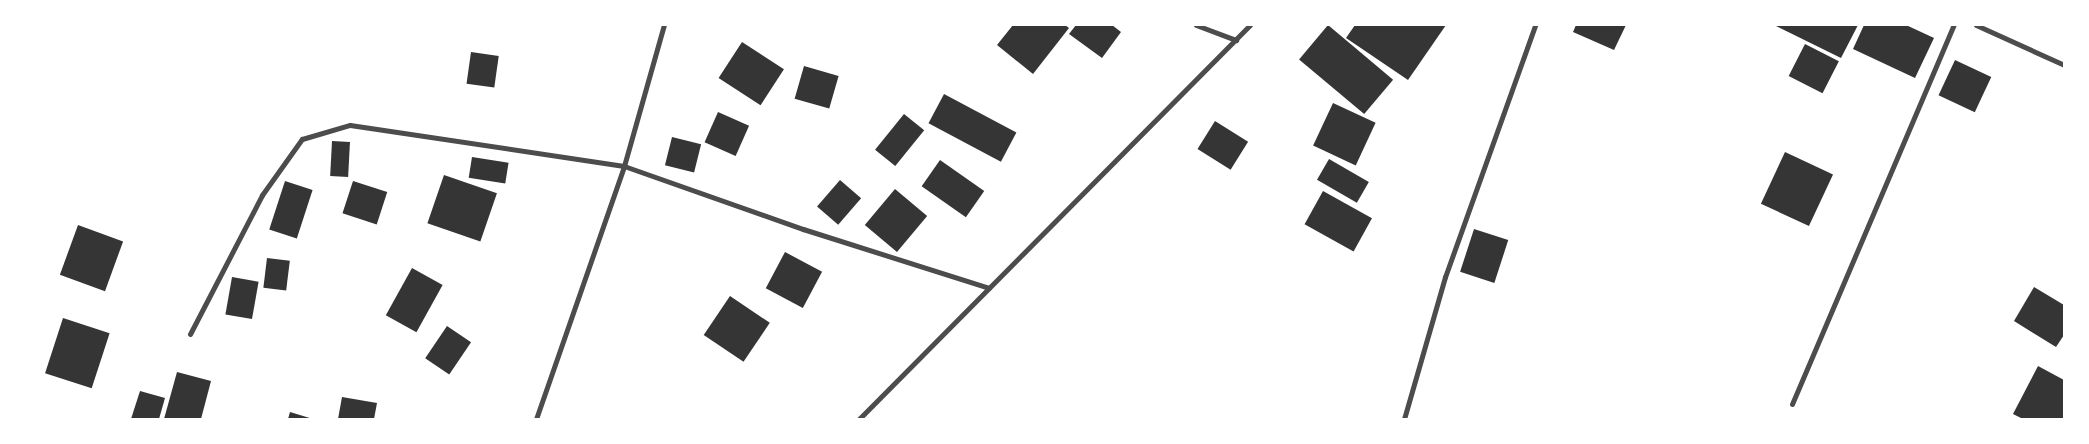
<!DOCTYPE html>
<style>
body{margin:0}
#map{position:relative;width:2089px;height:444px;overflow:hidden;background:#fff;font-family:"Golos Text",sans-serif}
div>[style]{position:absolute}
[style*='--x']{left:calc(var(--x)*1px);top:calc(var(--y)*1px);width:calc(var(--w)*1px);rotate:calc(var(--a)*1deg)}
.building>*{inset:0;background:#353535;transform-origin:0 0}
.minor>*{height:5px;margin:-2.5px;padding:0 2.5px;transform-origin:2.5px;border-radius:2.5px;background:#4c4c4c}
span{translate:-50% -50%;white-space:nowrap;text-align:center;line-height:1.15;-webkit-text-stroke:5px #fff;paint-order:stroke}
.frame{position:absolute;inset:0;border:26px solid #fff;pointer-events:none}
</style>
<div id="map">
<div class="building">
<i style="clip-path:polygon(1013px 25px,1065px 25px,1069px 28px,1033px 74px,997px 45px)"></i>
<i style="clip-path:polygon(1076px 25px,1112px 25px,1121px 32px,1102px 58px,1069px 34px)"></i>
<i style="left:1328px;top:25px;width:85px;height:45px;rotate:40deg"></i>
<i style="clip-path:polygon(1355px 25px,1446px 25px,1408px 80px,1346px 38px)"></i>
<i style="clip-path:polygon(1576px 25px,1626px 25px,1614px 50px,1573px 32px)"></i>
<i style="clip-path:polygon(1774px 25px,1858px 25px,1841px 58px)"></i>
<i style="clip-path:polygon(1864px 25px,1906px 25px,1934px 38px,1915px 78px,1853px 49px)"></i>
<i style="left:742px;top:42px;width:50px;height:43px;rotate:33deg"></i>
<i style="left:1805px;top:44px;width:38px;height:36px;rotate:27deg"></i>
<i style="left:471px;top:52px;width:28px;height:32px;rotate:8deg"></i>
<i style="left:1955px;top:60px;width:40px;height:39px;rotate:25deg"></i>
<i style="left:804px;top:66px;width:36px;height:34px;rotate:16deg"></i>
<i style="left:944px;top:94px;width:82px;height:33px;rotate:28deg"></i>
<i style="left:1333px;top:103px;width:47px;height:47px;rotate:25deg"></i>
<i style="left:718px;top:112px;width:34px;height:33px;rotate:24deg"></i>
<i style="left:904px;top:114px;width:26px;height:46px;rotate:39deg"></i>
<i style="left:1215px;top:121px;width:39px;height:33px;rotate:32deg"></i>
<i style="left:672px;top:137px;width:30px;height:29px;rotate:14deg"></i>
<i style="left:332px;top:141px;width:18px;height:35px;rotate:3deg"></i>
<i style="left:1785px;top:152px;width:53px;height:57px;rotate:25deg"></i>
<i style="left:472px;top:157px;width:37px;height:21px;rotate:9deg"></i>
<i style="left:1329px;top:159px;width:46px;height:24px;rotate:30deg"></i>
<i style="left:940px;top:160px;width:54px;height:32px;rotate:35deg"></i>
<i style="left:444px;top:175px;width:56px;height:51px;rotate:19deg"></i>
<i style="left:840px;top:180px;width:28px;height:35px;rotate:41deg"></i>
<i style="left:285px;top:181px;width:29px;height:51px;rotate:18deg"></i>
<i style="left:353px;top:181px;width:36px;height:34px;rotate:18deg"></i>
<i style="left:895px;top:189px;width:42px;height:47px;rotate:40deg"></i>
<i style="left:1323px;top:191px;width:56px;height:38px;rotate:29deg"></i>
<i style="left:78px;top:225px;width:48px;height:53px;rotate:20deg"></i>
<i style="left:1474px;top:229px;width:36px;height:45px;rotate:18deg"></i>
<i style="left:785px;top:252px;width:42px;height:41px;rotate:28deg"></i>
<i style="left:267px;top:258px;width:23px;height:30px;rotate:7deg"></i>
<i style="left:412px;top:268px;width:35px;height:54px;rotate:29deg"></i>
<i style="left:232px;top:277px;width:27px;height:38px;rotate:10deg"></i>
<i style="clip-path:polygon(2034px 287px,2064px 305px,2064px 335px,2056px 347px,2014px 321px)"></i>
<i style="left:730px;top:296px;width:48px;height:47px;rotate:34deg"></i>
<i style="left:63px;top:318px;width:49px;height:58px;rotate:18deg"></i>
<i style="left:447px;top:326px;width:29px;height:39px;rotate:34deg"></i>
<i style="clip-path:polygon(2038px 366px,2064px 380px,2064px 419px,2023px 419px,2013px 414px)"></i>
<i style="clip-path:polygon(177px 372px,211px 381px,201px 419px,164px 419px)"></i>
<i style="clip-path:polygon(140px 391px,165px 398px,159px 419px,131px 419px)"></i>
<i style="clip-path:polygon(342px 397px,377px 403px,374px 419px,338px 419px)"></i>
<i style="clip-path:polygon(290px 412px,313px 419px,288px 419px)"></i>
</div>
<div class="minor">
<i style="--x:1196;--y:25;--w:43;--a:20.6"></i>
<i style="--x:1976;--y:25;--w:97;--a:24.4"></i>
<i style="--x:190;--y:334;--w:157;--a:-62.6"></i>
<i style="--x:262;--y:195;--w:69;--a:-54.5"></i>
<i style="--x:302;--y:139;--w:50;--a:-16.3"></i>
<i style="--x:350;--y:125;--w:277;--a:8.5"></i>
<i style="--x:624;--y:166;--w:190;--a:19.4"></i>
<i style="--x:803;--y:229;--w:195;--a:17.6"></i>
<i style="--x:1792;--y:404;--w:412;--a:-66.9"></i>
<i style="--x:536;--y:419;--w:268;--a:-70.8"></i>
<i style="--x:624;--y:166;--w:147;--a:-74.2"></i>
<i style="--x:859;--y:419;--w:555;--a:-45.22"></i>
<i style="--x:1404;--y:419;--w:148;--a:-73.9"></i>
<i style="--x:1445;--y:277;--w:268;--a:-70.3"></i>
</div>
<div class="frame"></div>
</div>
